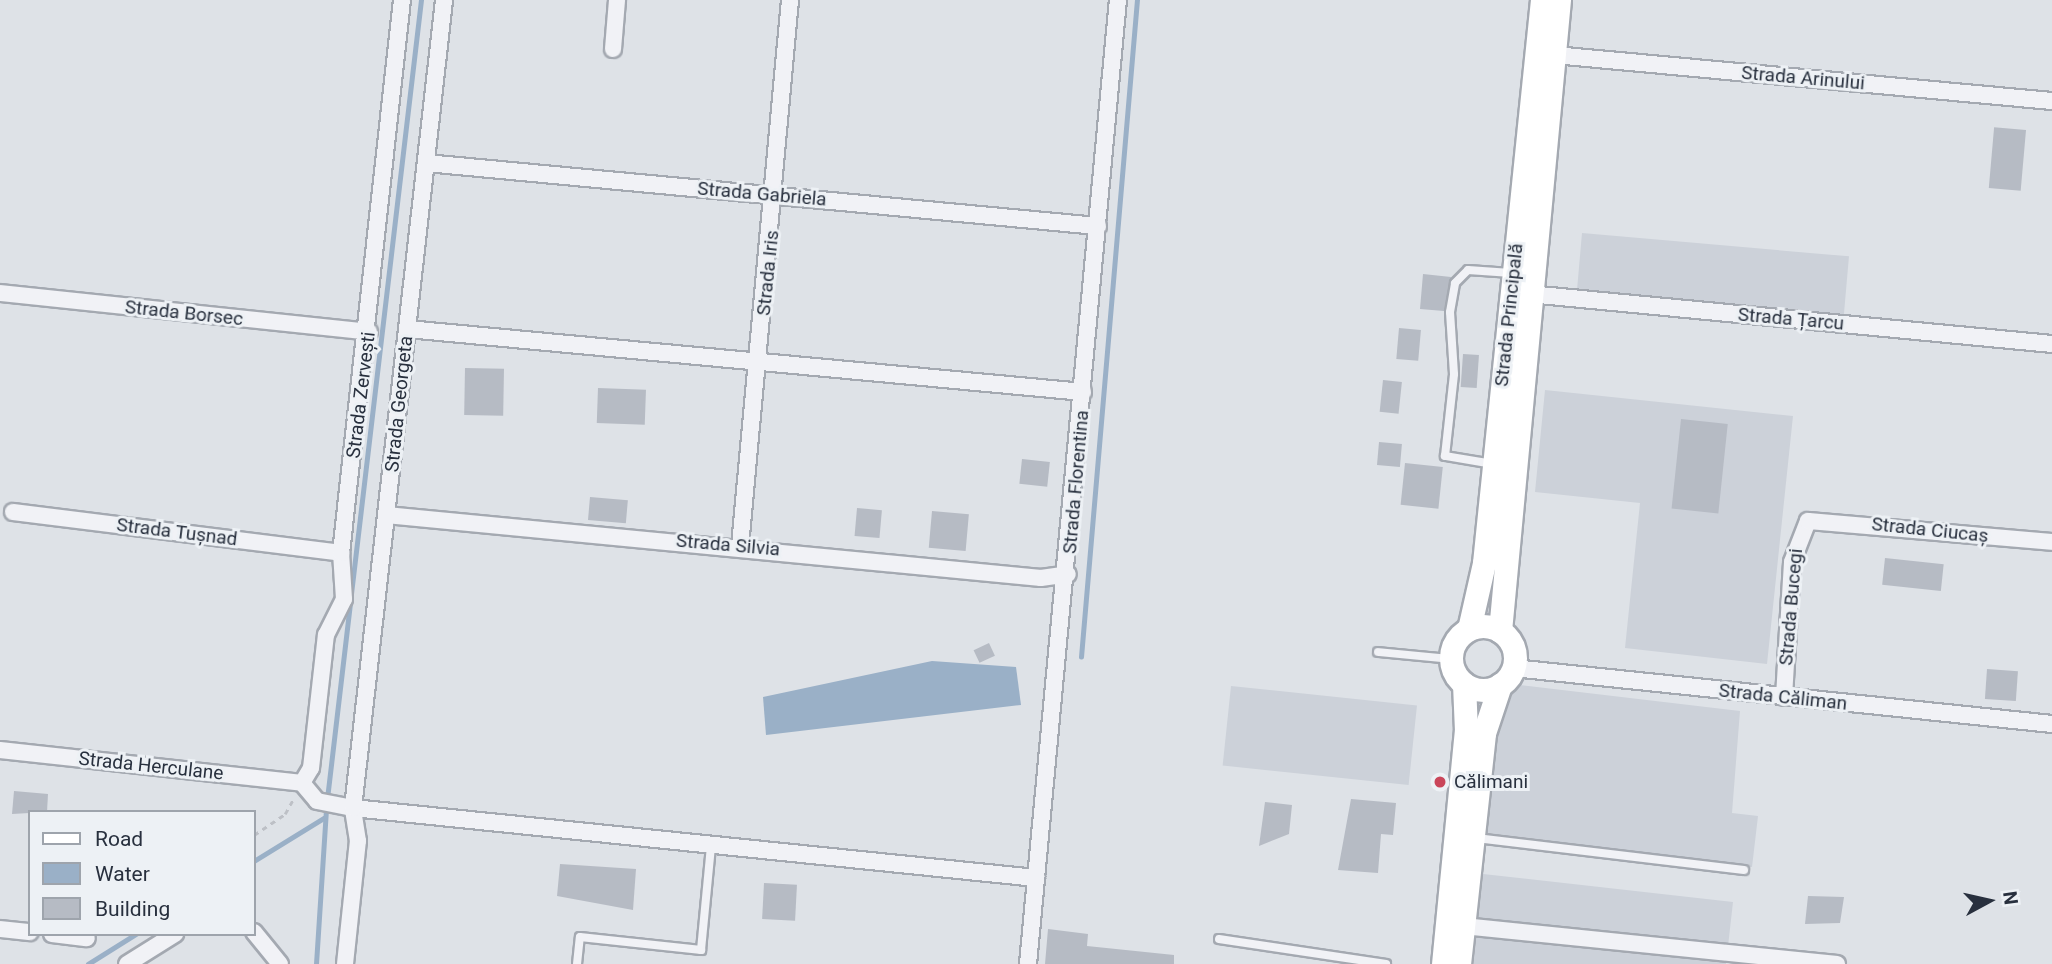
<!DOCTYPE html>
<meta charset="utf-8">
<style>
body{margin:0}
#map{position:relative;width:2052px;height:964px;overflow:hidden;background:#dee2e7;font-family:Roboto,sans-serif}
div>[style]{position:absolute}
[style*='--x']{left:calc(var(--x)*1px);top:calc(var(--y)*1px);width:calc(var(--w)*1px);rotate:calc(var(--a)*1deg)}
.built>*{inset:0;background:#ccd1d9;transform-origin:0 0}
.water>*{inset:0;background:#9ab0c7}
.stream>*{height:4.5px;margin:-2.25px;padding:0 2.25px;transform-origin:2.25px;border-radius:2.25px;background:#9ab0c7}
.building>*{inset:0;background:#b6bbc4;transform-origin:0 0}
.path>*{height:2.5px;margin-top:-1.25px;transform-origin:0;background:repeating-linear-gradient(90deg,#bdc0c6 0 5px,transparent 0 10px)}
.roads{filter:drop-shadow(2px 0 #a4a9b1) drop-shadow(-2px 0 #a4a9b1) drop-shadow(0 2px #a4a9b1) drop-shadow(0 -2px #a4a9b1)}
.lane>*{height:8px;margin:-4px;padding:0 4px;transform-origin:4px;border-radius:4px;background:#f1f2f6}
.street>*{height:16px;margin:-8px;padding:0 8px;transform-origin:8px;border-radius:8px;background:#f1f2f6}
.secondary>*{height:23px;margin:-11.5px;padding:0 11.5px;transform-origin:11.5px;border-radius:11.5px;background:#fff}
.secondary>.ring{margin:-11.5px;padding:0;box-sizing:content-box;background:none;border:23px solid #fff;border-radius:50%}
.dots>*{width:19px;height:19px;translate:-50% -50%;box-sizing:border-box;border:4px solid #edf1f5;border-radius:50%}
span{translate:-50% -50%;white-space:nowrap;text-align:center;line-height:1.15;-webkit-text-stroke:6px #edf1f5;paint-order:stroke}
.street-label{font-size:19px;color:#28303e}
.poi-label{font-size:19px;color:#28303e}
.left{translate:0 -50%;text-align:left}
.legend{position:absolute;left:28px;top:810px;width:228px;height:126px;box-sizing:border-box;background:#edf1f5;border:2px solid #9ea4ac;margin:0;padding:9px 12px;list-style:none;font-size:21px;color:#28303e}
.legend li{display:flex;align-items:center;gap:14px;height:35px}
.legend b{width:35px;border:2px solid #9ea4ac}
.north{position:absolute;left:1954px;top:866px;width:70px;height:70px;-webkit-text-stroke:5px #edf1f5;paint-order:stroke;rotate:82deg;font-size:19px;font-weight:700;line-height:28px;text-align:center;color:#28303e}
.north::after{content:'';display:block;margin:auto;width:24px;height:32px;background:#28303e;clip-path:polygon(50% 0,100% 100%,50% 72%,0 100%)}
</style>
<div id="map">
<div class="built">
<i style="left:1582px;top:233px;width:268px;height:66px;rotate:5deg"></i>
<i style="clip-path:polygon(1545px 390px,1793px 416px,1767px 664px,1625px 648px,1640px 503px,1535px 492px)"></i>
<i style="clip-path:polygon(1502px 683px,1740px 711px,1732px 813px,1758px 816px,1752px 867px,1485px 837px)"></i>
<i style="left:1231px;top:686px;width:187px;height:80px;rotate:6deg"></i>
<i style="clip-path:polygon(1483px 874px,1733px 902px,1726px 964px,1473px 964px)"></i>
</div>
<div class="water">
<i style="clip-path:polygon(932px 661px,1016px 667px,1021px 705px,766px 735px,763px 697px)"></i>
</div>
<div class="stream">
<i style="--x:351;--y:594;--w:598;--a:-83.28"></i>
<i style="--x:1081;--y:657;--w:659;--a:-85.13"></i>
<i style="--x:327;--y:799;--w:197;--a:-83.3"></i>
<i style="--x:254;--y:861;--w:82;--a:-31.6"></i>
<i style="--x:88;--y:964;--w:57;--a:-32"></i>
<i style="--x:316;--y:964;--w:156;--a:-86.3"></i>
</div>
<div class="building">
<i style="left:2026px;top:130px;width:61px;height:32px;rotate:95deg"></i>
<i style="clip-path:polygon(1423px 274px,1451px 277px,1444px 311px,1420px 309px)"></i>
<i style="left:1399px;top:328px;width:22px;height:31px;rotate:5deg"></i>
<i style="left:1463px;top:354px;width:16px;height:33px;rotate:4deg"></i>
<i style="left:465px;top:368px;width:39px;height:47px;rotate:1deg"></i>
<i style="left:1383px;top:380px;width:19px;height:32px;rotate:6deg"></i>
<i style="left:598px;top:388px;width:48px;height:35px;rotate:2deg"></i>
<i style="left:1681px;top:419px;width:47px;height:90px;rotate:6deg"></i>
<i style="left:1379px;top:442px;width:23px;height:23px;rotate:5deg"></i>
<i style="left:1022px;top:459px;width:28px;height:25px;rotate:6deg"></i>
<i style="left:1405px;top:463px;width:38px;height:42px;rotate:6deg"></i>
<i style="left:590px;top:497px;width:38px;height:23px;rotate:5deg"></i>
<i style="left:857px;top:508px;width:25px;height:28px;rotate:5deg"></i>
<i style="left:932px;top:511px;width:37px;height:37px;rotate:5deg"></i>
<i style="left:1885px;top:558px;width:59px;height:27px;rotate:6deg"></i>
<i style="left:989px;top:643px;width:14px;height:17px;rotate:65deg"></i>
<i style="left:1987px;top:669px;width:31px;height:30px;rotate:4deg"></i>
<i style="clip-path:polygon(14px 791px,48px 794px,47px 812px,12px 814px)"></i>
<i style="clip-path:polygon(1351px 799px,1396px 803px,1393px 835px,1381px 834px,1378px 873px,1338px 870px)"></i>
<i style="clip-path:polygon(1265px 802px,1292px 805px,1289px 834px,1259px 846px)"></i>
<i style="clip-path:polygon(560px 864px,636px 869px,633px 910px,557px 896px)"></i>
<i style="left:764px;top:883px;width:33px;height:36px;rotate:3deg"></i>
<i style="clip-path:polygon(1808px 896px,1844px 897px,1840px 923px,1805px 924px)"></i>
<i style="clip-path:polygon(1048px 929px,1088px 934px,1087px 946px,1174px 955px,1174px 964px,1045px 964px)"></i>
</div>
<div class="path">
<i style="--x:254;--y:835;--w:37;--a:-34"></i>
<i style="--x:285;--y:814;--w:18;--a:-61"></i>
</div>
<div class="roads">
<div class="lane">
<i style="--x:1493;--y:464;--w:49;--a:-170.5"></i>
<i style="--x:1445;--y:456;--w:82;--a:-83.7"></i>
<i style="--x:1454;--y:374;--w:62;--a:-93.7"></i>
<i style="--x:1450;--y:312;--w:29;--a:-80"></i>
<i style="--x:1455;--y:283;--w:18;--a:-45"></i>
<i style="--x:1468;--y:270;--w:43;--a:4"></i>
<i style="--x:1378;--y:652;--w:73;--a:5.5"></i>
<i style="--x:1476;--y:838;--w:270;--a:6.8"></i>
<i style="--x:1219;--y:939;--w:169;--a:8.5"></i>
<i style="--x:577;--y:964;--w:27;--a:-84"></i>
<i style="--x:580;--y:937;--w:122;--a:6.1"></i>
<i style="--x:701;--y:950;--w:104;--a:-84.5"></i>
</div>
<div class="street">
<i style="--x:613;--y:49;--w:49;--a:-85.3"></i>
<i style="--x:1554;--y:55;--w:500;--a:5.28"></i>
<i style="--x:426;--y:163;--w:675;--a:5.36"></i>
<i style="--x:0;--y:293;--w:371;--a:6"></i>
<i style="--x:1529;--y:294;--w:525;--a:5.46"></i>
<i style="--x:407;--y:329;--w:679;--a:5.32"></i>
<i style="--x:13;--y:512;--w:331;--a:7.1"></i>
<i style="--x:386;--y:515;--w:658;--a:5.49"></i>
<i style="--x:1041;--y:578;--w:27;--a:-8"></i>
<i style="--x:740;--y:546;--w:548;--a:-84.77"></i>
<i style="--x:1513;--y:668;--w:542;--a:5.93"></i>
<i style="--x:1784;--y:697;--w:135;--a:-86.6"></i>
<i style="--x:1792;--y:562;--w:44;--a:-68.7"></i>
<i style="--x:1808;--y:521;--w:245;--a:4.9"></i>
<i style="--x:0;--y:750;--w:304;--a:6.2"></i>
<i style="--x:302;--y:783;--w:17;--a:-59"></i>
<i style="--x:311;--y:768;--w:134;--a:-83.6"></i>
<i style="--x:326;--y:635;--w:40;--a:-63.4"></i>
<i style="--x:344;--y:599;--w:46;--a:-93.7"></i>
<i style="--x:341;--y:553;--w:556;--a:-83.71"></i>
<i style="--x:302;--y:783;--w:23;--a:50"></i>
<i style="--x:317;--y:801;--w:37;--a:11"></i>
<i style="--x:353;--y:808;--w:687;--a:5.85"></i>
<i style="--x:1463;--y:926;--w:376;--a:5.8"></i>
<i style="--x:0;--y:929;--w:30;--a:6"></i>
<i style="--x:254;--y:932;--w:41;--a:50.9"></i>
<i style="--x:52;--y:934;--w:35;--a:7"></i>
<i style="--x:127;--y:964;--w:57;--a:-32"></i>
<i style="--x:345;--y:964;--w:124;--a:-84"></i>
<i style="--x:358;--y:841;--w:33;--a:-99"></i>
<i style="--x:353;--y:808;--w:813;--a:-83.57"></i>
<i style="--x:1028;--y:964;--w:968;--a:-84.67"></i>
</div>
<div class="secondary">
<i class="ring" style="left:1451px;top:626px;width:41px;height:41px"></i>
<i style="--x:1469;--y:629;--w:68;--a:-77.2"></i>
<i style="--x:1484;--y:563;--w:566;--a:-84.12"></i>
<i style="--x:1500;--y:631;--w:634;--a:-84.66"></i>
<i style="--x:1443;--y:964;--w:234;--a:-84.4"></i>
<i style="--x:1466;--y:731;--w:47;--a:-92.4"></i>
<i style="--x:1459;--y:964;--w:232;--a:-83.8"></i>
<i style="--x:1484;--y:733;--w:51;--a:-71.6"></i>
</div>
</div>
<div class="dots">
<i style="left:1440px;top:782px;background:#ca465a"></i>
</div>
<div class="street-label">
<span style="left:1803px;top:78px;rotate:5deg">Strada Arinului</span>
<span style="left:762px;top:194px;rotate:5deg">Strada Gabriela</span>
<span style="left:768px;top:273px;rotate:-84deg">Strada Iris</span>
<span style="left:184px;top:313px;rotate:6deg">Strada Borsec</span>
<span style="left:1509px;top:315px;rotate:-84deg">Strada Principală</span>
<span style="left:1791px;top:319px;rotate:5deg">Strada Țarcu</span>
<span style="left:361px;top:395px;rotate:-83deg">Strada Zervești</span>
<span style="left:399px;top:404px;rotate:-84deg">Strada Georgeta</span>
<span style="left:1076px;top:482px;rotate:-85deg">Strada Florentina</span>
<span style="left:1930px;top:530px;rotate:6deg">Strada Ciucaș</span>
<span style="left:177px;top:532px;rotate:7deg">Strada Tușnad</span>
<span style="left:728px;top:545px;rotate:5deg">Strada Silvia</span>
<span style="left:1791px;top:607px;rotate:-85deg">Strada Bucegi</span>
<span style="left:1783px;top:697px;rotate:6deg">Strada Căliman</span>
<span style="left:151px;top:766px;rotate:6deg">Strada Herculane</span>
</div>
<div class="poi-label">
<span class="left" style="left:1454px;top:782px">Călimani</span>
</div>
<ul class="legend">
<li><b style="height:9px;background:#fff"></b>Road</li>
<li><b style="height:19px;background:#9ab0c7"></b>Water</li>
<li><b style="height:19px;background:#b6bbc4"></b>Building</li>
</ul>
<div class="north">N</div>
</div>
